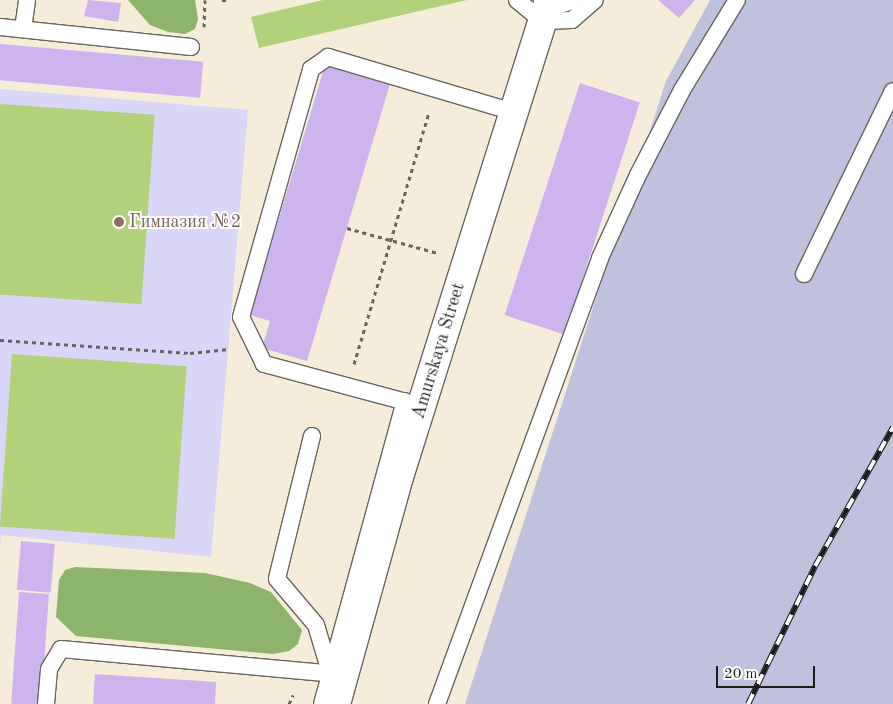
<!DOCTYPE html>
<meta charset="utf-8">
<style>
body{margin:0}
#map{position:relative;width:893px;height:704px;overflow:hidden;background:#f5edda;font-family:"Old Standard TT",serif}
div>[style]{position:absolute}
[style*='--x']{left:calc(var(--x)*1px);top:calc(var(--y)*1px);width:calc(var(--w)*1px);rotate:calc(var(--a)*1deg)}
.built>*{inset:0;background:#d9d6f7}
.industrial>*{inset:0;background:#c0c2dd}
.green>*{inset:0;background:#b1d27a;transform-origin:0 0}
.forest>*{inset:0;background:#8cb46a}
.building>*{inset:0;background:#ccb4ee;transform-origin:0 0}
.path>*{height:3px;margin-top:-1.5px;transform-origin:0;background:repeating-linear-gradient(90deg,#68655e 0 4px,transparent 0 8px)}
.roads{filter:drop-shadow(1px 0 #68655e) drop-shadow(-1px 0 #68655e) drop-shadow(0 1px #68655e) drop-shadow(0 -1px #68655e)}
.service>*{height:16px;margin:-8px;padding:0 8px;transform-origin:8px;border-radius:8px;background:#fff}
.minor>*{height:28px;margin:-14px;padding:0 14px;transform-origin:14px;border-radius:14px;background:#fff}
.rail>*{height:5.5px;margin-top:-2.75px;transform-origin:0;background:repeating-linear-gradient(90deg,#fff 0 11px,#1c1c1c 0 22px);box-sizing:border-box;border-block:1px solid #1c1c1c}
.dots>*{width:14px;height:14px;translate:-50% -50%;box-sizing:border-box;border:2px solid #fff;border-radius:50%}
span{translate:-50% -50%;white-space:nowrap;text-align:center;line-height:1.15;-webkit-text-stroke:4px #fff;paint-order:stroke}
.education-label{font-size:18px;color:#785e54}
.left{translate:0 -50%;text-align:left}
.street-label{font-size:18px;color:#1c1c1c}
.scale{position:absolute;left:716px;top:666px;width:99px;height:22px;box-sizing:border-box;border:2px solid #1c1c1c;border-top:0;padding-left:6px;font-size:15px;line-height:18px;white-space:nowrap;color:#1c1c1c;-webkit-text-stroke:4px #fff;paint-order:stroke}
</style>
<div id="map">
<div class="built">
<i style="clip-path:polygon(0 89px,248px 110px,211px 557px,1px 535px,0 549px)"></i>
</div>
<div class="industrial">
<i style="clip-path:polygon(710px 0,893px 0,893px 704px,465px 704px,666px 81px)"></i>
</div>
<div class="green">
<i style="clip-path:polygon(323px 0,467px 0,259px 48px,251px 17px)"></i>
<i style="left:0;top:104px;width:155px;height:190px;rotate:4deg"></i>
<i style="left:12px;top:354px;width:175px;height:173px;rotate:4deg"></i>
</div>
<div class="forest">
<i style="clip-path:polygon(128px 0,195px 0,198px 19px,195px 29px,185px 34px,168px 32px,150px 25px)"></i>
<i style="clip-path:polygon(75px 567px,205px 573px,250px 583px,271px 592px,302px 630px,298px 644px,289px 651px,273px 654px,76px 636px,56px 617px,59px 580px,65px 570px)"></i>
</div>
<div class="building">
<i style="clip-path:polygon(88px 0,121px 3px,118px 22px,84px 16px)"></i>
<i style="clip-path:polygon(658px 0,695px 0,679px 18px)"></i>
<i style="left:0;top:44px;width:204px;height:36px;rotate:5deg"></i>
<i style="clip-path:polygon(325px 65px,390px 84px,307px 361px,262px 348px,270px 321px,250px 315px)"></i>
<i style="left:580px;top:83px;width:63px;height:244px;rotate:18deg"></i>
<i style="left:21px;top:541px;width:34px;height:49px;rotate:5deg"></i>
<i style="left:19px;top:592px;width:30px;height:112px;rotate:4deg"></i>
<i style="clip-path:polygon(95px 674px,216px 682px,215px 704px,93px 704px)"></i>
</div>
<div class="path">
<i style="--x:222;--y:0;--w:7;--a:0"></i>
<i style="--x:204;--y:27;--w:27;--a:-88"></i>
<i style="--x:347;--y:228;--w:94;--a:15.4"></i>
<i style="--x:0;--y:340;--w:190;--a:3.9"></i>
<i style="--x:190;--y:353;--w:39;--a:-6"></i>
<i style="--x:354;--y:364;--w:262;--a:-73.4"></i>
<i style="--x:289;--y:704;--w:10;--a:-66"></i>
</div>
<div class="roads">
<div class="service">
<i style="--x:517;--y:0;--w:33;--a:40"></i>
<i style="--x:542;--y:21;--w:30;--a:-2"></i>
<i style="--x:572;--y:20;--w:30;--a:-41"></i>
<i style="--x:546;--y:9;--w:30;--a:-17"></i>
<i style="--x:0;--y:27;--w:192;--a:6"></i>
<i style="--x:23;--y:29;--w:29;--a:-82"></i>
<i style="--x:804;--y:274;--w:203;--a:-64.1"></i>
<i style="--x:421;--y:406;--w:163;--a:-165"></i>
<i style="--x:264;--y:364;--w:52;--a:-116.1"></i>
<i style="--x:241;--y:317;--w:258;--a:-74.2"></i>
<i style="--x:311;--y:69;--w:21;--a:-35"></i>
<i style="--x:328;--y:57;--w:194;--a:16.5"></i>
<i style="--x:312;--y:436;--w:147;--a:103.8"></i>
<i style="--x:277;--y:579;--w:60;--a:49.7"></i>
<i style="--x:316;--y:625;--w:49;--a:73.4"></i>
<i style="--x:46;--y:704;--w:35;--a:-85"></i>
<i style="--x:49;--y:669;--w:23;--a:-59"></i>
<i style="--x:61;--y:649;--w:284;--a:5.2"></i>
<i style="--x:322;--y:704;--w:314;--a:-74.7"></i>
<i style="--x:437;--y:704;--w:475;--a:-69.9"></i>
<i style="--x:600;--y:258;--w:91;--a:-65.4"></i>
<i style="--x:638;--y:175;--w:96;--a:-62.6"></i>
<i style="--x:682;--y:90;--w:105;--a:-58.6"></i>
</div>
<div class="minor">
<i style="--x:336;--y:704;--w:236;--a:-74.5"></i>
<i style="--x:399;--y:477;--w:500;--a:-72.54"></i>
</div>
</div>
<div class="rail">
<i style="--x:748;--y:704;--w:153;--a:-64.1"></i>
<i style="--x:815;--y:566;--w:159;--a:-60.7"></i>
</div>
<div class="dots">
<i style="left:119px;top:222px;background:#8d6e63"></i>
</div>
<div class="education-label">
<span class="left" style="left:129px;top:222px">Гимназия №2</span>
</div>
<div class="street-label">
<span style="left:439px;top:351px;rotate:-73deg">Amurskaya Street</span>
</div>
<div class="scale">20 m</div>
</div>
